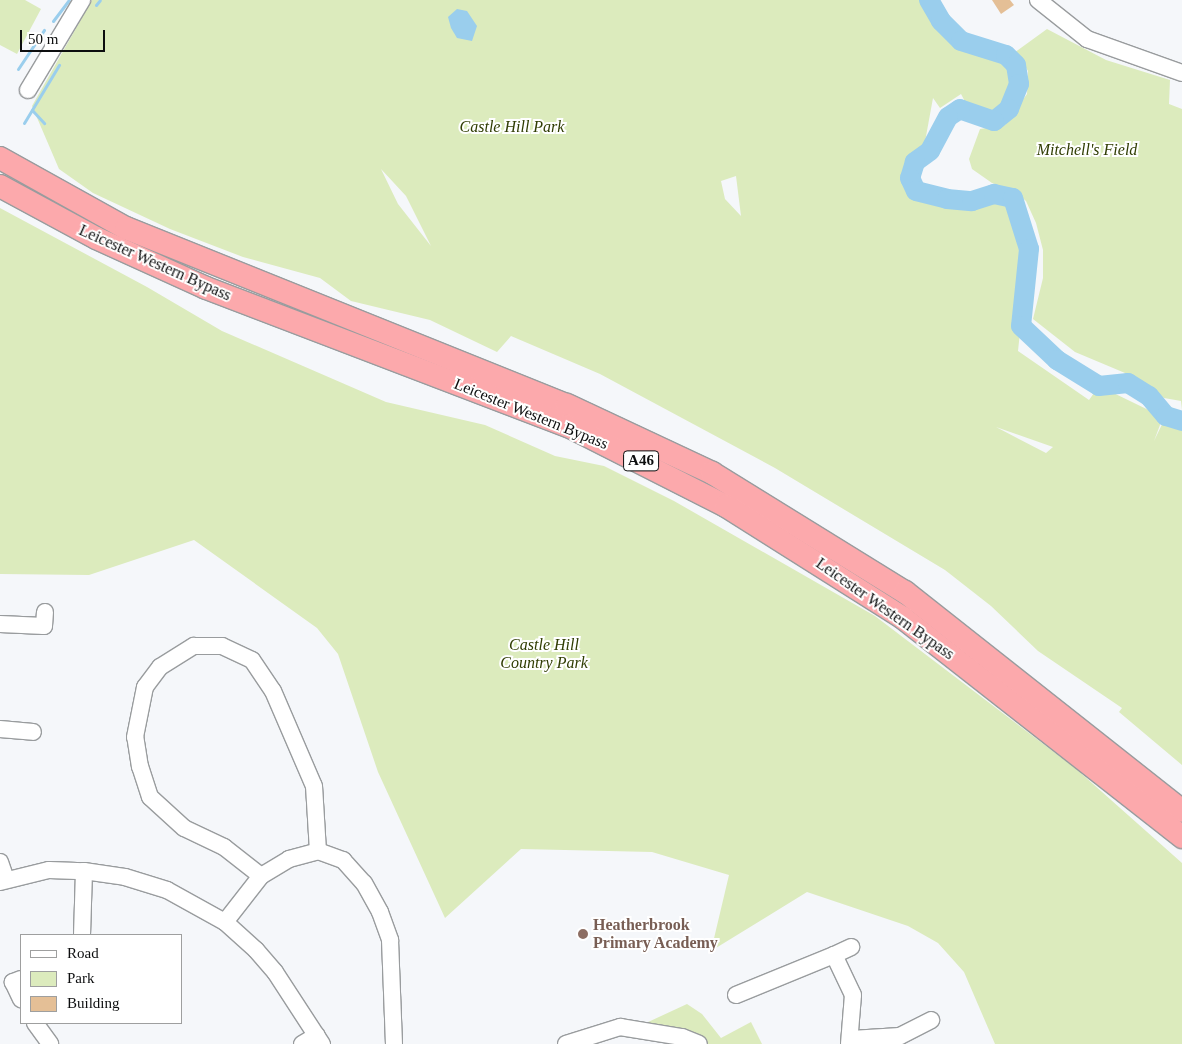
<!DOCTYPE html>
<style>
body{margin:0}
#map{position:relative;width:1182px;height:1044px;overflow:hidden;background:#f5f7fa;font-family:"Times New Roman",serif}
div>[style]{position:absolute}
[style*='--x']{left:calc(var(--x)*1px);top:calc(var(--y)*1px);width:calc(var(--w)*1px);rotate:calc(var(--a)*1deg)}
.green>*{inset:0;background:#dcebbd}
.water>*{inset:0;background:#9aceed}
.stream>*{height:3px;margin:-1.5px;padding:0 1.5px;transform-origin:1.5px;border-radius:1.5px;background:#9aceed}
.river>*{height:20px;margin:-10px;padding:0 10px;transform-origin:10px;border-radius:10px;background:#9aceed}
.building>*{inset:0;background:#e4bf96}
.roads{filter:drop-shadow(1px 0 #999c9e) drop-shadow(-1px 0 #999c9e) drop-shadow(0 1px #999c9e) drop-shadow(0 -1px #999c9e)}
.minor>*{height:16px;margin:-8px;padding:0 8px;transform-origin:8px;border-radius:8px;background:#fff}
.highway>*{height:22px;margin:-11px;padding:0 11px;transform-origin:11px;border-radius:11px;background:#fca9ac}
.dots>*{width:14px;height:14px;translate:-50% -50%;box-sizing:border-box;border:2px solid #fff;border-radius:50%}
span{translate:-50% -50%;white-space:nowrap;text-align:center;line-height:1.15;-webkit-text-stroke:4px #fff;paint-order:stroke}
.shield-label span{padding:1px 4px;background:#fff;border:1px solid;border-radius:4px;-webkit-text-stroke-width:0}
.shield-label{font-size:15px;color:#0d0e0f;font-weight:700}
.park-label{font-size:16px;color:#303d03;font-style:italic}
.street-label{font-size:16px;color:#0d0e0f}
.education-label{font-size:16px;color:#785e54;font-weight:700}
.left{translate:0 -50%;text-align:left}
.legend{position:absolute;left:20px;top:934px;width:162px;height:90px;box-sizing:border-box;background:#fff;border:1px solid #9e9f9f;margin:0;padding:6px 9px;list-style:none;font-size:15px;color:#0d0e0f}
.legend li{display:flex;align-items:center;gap:10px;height:25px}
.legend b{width:25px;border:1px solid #9e9f9f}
.scale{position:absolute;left:20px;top:30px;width:85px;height:22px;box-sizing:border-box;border:2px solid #0d0e0f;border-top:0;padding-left:6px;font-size:15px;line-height:18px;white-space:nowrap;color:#0d0e0f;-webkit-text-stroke:4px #fff;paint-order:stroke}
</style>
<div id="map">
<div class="green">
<i style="clip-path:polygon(0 0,25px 0,41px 9px,17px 54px,0 45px)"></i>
<i style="clip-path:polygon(evenodd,92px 0,929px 0,961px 41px,1006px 55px,1019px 74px,1009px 109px,994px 121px,970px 111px,961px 94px,940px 108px,933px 98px,916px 191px,1013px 198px,1029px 249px,1018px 351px,1089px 400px,1099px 386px,1163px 417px,1154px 441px,1166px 416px,1182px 421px,1182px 765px,1119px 712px,1122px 708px,1038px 651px,991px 606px,945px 570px,775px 468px,600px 374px,511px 336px,497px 352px,430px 320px,351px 301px,320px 278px,243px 257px,170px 229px,93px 193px,59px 169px,32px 106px,92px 0,381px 169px,406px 196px,431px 246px,398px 204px,381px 169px,92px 0,736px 176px,741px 216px,725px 199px,721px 181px,736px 176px,92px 0,996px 427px,1053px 447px,1046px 453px,996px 427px)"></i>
<i style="clip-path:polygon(1047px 29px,1106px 60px,1170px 80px,1169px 104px,1182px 109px,1182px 410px,1181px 401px,1164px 398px,1125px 373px,1075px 352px,1033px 319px,1043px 278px,1043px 250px,1036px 223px,1026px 201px,1013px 190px,992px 183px,972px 169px,969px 159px,980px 129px,1005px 125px,1027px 94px,1028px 71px,1023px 63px,1011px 55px)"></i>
<i style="clip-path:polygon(0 208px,147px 287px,222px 331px,386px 402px,485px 425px,555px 456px,604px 466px,674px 501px,875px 616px,1075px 768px,1182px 863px,1182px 1044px,995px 1044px,964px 972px,938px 943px,908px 926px,807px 892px,711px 951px,729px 875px,652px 852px,521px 849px,445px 918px,378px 772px,338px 654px,317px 628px,194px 540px,89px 575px,0 574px)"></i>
<i style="clip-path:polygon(687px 1004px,702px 1014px,721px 1038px,751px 1022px,762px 1044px,699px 1044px,633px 1029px)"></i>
</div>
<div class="water">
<i style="clip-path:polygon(457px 9px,467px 11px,477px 26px,472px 41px,457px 38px,451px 28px,448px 17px)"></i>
</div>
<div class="stream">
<i style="--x:96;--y:5;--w:6;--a:-51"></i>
<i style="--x:53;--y:21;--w:26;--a:-53"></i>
<i style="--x:18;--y:69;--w:47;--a:-56.3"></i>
<i style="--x:32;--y:110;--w:18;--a:47"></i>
<i style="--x:24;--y:123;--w:68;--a:-58.9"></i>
</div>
<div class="river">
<i style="--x:929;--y:0;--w:24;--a:60"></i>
<i style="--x:941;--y:21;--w:28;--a:45"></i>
<i style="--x:961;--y:41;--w:47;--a:17.3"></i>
<i style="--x:1006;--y:55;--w:14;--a:45"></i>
<i style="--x:1016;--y:65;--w:19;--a:81"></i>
<i style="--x:1019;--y:84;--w:27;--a:112"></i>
<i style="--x:1009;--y:109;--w:19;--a:141"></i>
<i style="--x:994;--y:121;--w:36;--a:-161"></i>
<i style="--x:960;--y:109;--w:14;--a:146"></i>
<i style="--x:948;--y:117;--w:38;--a:118"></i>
<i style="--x:930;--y:151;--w:19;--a:144"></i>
<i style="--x:915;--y:162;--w:17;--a:107"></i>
<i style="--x:910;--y:178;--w:14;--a:65"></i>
<i style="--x:916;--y:191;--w:32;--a:14"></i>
<i style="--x:947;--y:199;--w:25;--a:5"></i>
<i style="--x:972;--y:201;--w:23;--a:-18"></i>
<i style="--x:994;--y:194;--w:19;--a:12"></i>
<i style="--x:1013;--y:198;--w:53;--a:72.6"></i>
<i style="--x:1029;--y:249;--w:77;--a:95.9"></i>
<i style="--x:1021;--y:326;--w:50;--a:43.4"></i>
<i style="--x:1057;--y:360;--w:49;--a:31.8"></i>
<i style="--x:1099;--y:386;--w:29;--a:-6"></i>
<i style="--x:1128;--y:383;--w:25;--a:32"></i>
<i style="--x:1149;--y:396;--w:26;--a:50"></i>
<i style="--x:1166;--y:416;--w:17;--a:17"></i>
</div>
<div class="building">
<i style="clip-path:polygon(992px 0,1010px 0,1014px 5px,1001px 14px)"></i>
</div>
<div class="roads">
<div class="minor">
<i style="--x:1038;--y:0;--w:63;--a:38.5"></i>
<i style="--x:1087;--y:39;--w:101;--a:19.7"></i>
<i style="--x:28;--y:90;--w:105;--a:-59"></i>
<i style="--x:0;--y:624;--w:44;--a:2.6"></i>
<i style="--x:44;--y:626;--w:14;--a:-86"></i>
<i style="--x:0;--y:729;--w:33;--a:5"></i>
<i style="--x:0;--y:862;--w:18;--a:71"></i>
<i style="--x:261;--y:876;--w:47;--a:-141.9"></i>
<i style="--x:224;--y:847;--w:44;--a:-154.6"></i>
<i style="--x:184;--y:828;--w:46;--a:-137.6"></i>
<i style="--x:150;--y:797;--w:32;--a:-108"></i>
<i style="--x:140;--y:767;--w:30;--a:-99"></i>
<i style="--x:135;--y:737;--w:51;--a:-78.7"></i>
<i style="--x:145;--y:687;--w:25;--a:-53"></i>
<i style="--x:160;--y:667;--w:40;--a:-32"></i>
<i style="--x:194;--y:646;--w:28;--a:0"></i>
<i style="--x:222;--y:646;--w:33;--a:25"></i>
<i style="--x:252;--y:660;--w:37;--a:56"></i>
<i style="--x:273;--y:691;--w:103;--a:66.7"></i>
<i style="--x:314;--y:786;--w:65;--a:86.5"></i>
<i style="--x:0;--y:882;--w:50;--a:-13.8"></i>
<i style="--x:49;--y:870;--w:35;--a:2"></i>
<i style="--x:84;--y:871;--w:41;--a:8.3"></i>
<i style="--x:125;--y:877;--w:44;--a:17.2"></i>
<i style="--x:167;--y:890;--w:66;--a:28.9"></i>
<i style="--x:225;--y:922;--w:42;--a:42.1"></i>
<i style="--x:256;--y:950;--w:29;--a:49"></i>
<i style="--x:275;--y:972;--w:86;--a:56.9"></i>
<i style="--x:225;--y:922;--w:58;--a:-52"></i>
<i style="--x:261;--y:876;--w:33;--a:-31"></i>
<i style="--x:289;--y:859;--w:30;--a:-15"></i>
<i style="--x:318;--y:851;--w:27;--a:20"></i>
<i style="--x:343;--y:860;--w:31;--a:48"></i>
<i style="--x:364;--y:883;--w:33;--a:61"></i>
<i style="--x:380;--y:912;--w:30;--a:70"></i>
<i style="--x:390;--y:940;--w:104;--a:87.8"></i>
<i style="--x:82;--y:935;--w:64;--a:-88.2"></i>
<i style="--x:834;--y:955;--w:19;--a:-25"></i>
<i style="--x:21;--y:979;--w:9;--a:159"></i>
<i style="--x:13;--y:982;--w:19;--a:65"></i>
<i style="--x:736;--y:995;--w:106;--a:-22.2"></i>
<i style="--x:834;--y:955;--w:44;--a:64.6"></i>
<i style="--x:853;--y:995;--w:49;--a:94.7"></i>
<i style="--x:35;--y:1023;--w:26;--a:54"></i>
<i style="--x:851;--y:1039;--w:49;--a:-3.5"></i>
<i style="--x:900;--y:1036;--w:35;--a:-27"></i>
<i style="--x:302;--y:1044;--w:17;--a:-31"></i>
<i style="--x:566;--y:1044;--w:57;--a:-17.5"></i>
<i style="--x:620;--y:1027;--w:63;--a:9.2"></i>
<i style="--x:682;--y:1037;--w:18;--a:22"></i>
</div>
<div class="highway">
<i style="--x:0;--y:158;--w:144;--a:29.1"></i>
<i style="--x:126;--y:228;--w:475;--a:21.9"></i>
<i style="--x:567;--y:405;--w:160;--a:25.1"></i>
<i style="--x:712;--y:473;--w:227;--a:31.7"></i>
<i style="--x:905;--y:592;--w:353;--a:38.3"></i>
<i style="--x:0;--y:186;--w:109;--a:28.4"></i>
<i style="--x:96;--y:238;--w:121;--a:24.4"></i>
<i style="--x:206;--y:288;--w:387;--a:20.9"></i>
<i style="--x:568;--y:426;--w:177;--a:26.9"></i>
<i style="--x:726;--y:506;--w:209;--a:32.3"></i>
<i style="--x:903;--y:618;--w:355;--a:38.1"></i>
</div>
</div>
<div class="dots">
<i style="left:583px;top:934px;background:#8d6e63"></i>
</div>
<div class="shield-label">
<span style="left:641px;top:461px">A46</span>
</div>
<div class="park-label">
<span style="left:512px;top:127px">Castle Hill Park</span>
<span style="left:1087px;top:150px">Mitchell's Field</span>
<span style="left:544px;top:654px">Castle Hill<br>Country Park</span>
</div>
<div class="street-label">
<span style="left:155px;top:263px;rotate:24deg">Leicester Western Bypass</span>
<span style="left:531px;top:414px;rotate:22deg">Leicester Western Bypass</span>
<span style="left:885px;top:609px;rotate:35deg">Leicester Western Bypass</span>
</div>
<div class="education-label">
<span class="left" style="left:593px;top:934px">Heatherbrook<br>Primary Academy</span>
</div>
<ul class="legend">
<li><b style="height:6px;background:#fff"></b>Road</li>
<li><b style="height:14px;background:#dcebbd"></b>Park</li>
<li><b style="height:14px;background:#e4bf96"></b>Building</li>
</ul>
<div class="scale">50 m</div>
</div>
